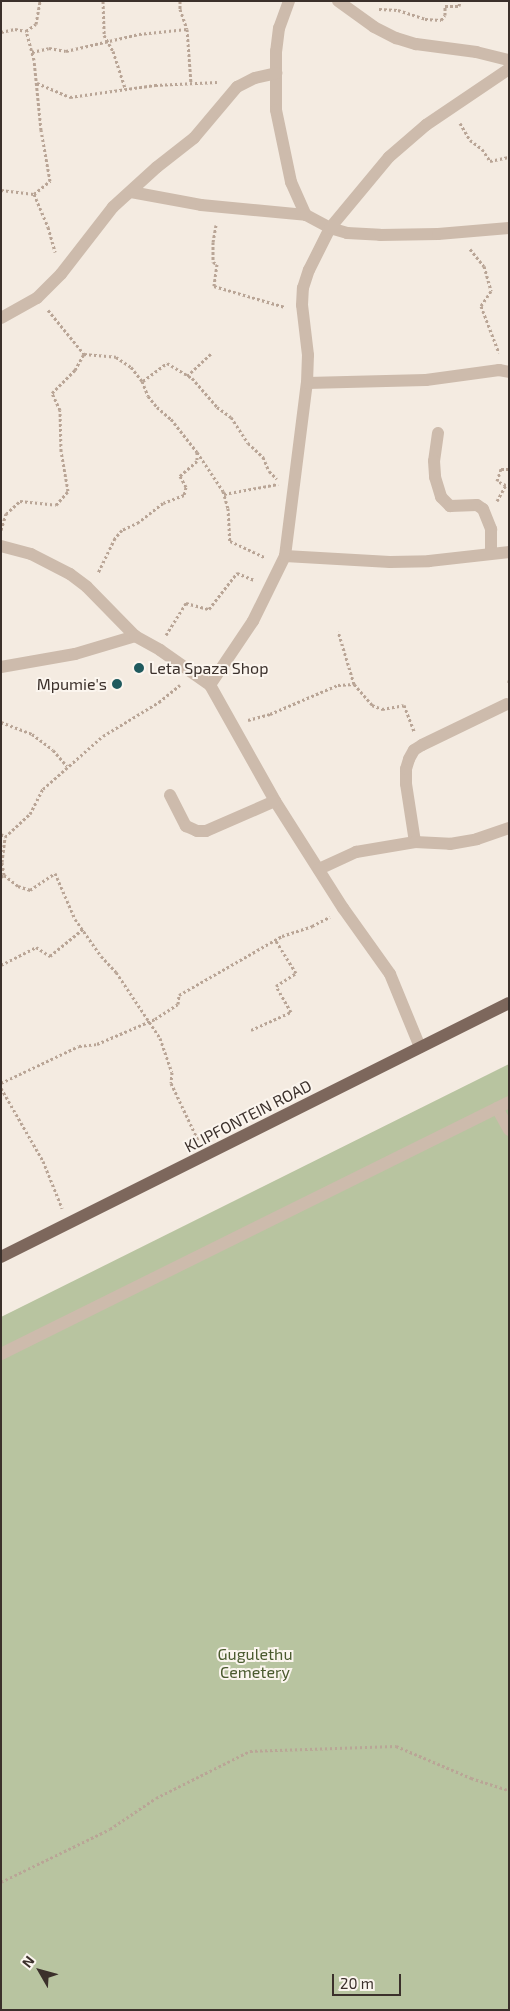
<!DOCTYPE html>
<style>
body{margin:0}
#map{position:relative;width:510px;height:2011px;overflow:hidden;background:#f4ebe1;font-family:"Exo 2",sans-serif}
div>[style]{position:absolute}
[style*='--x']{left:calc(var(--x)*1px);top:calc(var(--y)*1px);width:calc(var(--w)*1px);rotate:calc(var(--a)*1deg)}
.green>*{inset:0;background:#b8c4a0}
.path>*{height:3px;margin-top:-1.5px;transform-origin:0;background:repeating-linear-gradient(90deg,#b9a596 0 2.5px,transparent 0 5px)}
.minor>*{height:12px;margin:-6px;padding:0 6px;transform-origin:6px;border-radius:6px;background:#cdbbac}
.major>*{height:12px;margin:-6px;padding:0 6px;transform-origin:6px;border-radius:6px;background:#7d675c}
.dots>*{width:14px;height:14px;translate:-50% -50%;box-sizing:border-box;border:2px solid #fbf5ee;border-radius:50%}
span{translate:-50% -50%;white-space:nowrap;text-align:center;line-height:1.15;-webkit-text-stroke:4px #fbf5ee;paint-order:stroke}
.poi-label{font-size:16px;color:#3b302b}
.left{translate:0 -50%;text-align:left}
.right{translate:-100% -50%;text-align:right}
.street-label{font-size:16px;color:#3b302b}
.park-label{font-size:16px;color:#4a5a2e}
.frame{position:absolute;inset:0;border:2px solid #3b302b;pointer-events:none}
.north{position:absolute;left:15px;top:1946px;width:50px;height:50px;-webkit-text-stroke:4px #fbf5ee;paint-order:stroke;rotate:308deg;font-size:14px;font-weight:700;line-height:20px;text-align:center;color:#3b302b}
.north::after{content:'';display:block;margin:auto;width:18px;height:22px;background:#3b302b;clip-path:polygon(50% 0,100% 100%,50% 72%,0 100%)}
.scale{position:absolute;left:332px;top:1974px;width:69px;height:22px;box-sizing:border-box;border:2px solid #3b302b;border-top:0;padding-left:6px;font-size:15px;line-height:18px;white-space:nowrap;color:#3b302b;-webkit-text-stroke:4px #fbf5ee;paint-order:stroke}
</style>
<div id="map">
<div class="green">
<i style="clip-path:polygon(509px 1064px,509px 2010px,1px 2010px,1px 1317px)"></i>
</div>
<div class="path">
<i style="--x:103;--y:1;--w:34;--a:88"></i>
<i style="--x:104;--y:35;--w:18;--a:61"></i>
<i style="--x:113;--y:51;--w:40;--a:72"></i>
<i style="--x:180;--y:1;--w:8;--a:90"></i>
<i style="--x:180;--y:9;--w:21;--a:71"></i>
<i style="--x:187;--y:29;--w:54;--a:85.8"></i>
<i style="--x:379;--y:9;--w:19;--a:3"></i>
<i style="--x:398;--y:10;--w:28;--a:18"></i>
<i style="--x:425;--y:19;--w:16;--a:4"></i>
<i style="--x:441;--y:20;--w:6;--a:-51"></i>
<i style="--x:445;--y:15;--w:9;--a:-90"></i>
<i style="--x:445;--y:6;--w:14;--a:0"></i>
<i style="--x:459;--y:6;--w:5;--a:-79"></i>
<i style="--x:1;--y:32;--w:14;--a:-12"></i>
<i style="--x:15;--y:29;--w:11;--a:10"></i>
<i style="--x:32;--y:52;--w:17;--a:-13"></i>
<i style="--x:49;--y:48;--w:17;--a:10"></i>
<i style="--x:66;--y:51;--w:75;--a:-13.1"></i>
<i style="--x:139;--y:34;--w:48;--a:-5.9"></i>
<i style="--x:37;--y:83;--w:36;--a:23"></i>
<i style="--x:70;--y:97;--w:86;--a:-8"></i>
<i style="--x:155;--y:85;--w:62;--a:-2.8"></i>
<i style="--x:460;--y:123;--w:20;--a:60"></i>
<i style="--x:470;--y:140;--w:15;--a:37"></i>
<i style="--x:482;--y:149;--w:14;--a:56"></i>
<i style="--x:490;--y:161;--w:19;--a:-12"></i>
<i style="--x:1;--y:190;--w:33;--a:7"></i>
<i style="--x:34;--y:194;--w:36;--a:67"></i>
<i style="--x:48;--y:227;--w:26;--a:74"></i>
<i style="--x:34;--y:194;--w:21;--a:-39"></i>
<i style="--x:50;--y:181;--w:52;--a:-100"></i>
<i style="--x:41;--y:130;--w:70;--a:-95.7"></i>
<i style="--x:34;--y:60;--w:30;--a:-105"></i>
<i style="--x:26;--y:31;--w:12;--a:-35"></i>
<i style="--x:36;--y:24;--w:23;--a:-80"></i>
<i style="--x:216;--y:225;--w:17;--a:100"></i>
<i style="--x:213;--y:242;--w:20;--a:90"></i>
<i style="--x:213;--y:262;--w:4;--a:27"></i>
<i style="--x:217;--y:264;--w:22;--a:98"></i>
<i style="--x:214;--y:286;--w:74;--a:16.5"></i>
<i style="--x:470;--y:249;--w:22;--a:51"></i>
<i style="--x:484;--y:266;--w:26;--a:74"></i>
<i style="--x:491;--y:291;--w:18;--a:124"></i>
<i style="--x:481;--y:306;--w:50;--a:69"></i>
<i style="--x:48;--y:310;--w:57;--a:50.7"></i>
<i style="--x:84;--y:354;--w:32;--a:5"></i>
<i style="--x:116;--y:357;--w:18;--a:34"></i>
<i style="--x:131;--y:367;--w:18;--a:52"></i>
<i style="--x:142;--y:381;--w:16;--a:68"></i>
<i style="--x:148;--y:396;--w:14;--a:51"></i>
<i style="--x:157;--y:407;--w:18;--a:41"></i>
<i style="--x:171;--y:419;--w:42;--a:51.8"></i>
<i style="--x:197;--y:452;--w:9;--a:90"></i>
<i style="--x:197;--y:461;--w:23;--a:139"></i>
<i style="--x:180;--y:476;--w:13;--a:61"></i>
<i style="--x:186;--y:487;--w:8;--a:104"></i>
<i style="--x:184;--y:495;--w:22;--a:159"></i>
<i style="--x:163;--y:503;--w:31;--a:142"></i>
<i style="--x:139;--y:522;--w:19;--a:155"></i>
<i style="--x:122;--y:530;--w:11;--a:131"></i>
<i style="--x:115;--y:538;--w:39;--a:116"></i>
<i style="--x:187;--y:376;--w:33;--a:-43"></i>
<i style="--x:143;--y:381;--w:30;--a:-37"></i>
<i style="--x:167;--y:363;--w:29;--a:31"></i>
<i style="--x:192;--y:378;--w:38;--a:49"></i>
<i style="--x:217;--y:407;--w:17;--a:36"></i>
<i style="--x:231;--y:417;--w:31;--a:57"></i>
<i style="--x:248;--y:443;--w:21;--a:43"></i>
<i style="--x:263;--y:457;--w:15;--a:67"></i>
<i style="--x:269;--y:471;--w:11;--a:45"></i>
<i style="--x:197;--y:452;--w:47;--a:56.3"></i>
<i style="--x:223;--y:491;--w:18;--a:74"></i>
<i style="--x:228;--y:508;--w:33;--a:87"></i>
<i style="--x:230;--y:541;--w:38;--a:25"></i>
<i style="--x:224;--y:494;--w:55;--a:-10.5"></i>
<i style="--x:497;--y:501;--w:18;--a:-61"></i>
<i style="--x:506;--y:485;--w:10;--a:-156"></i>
<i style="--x:497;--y:481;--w:13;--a:-72"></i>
<i style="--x:501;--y:469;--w:8;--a:0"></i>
<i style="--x:1;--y:530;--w:17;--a:-73"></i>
<i style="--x:6;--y:514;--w:19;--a:-43"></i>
<i style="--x:20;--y:501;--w:36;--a:6"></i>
<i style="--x:56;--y:505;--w:18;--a:-49"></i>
<i style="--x:68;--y:491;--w:41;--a:-99.9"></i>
<i style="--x:61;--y:451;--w:41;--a:-91.4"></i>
<i style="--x:60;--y:410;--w:19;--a:-115"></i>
<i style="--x:52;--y:393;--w:33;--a:-45"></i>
<i style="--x:75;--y:370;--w:18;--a:-61"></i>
<i style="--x:166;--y:635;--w:38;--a:-58"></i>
<i style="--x:186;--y:603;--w:24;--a:15"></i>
<i style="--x:209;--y:609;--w:46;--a:-52.1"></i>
<i style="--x:237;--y:573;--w:18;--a:22"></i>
<i style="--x:509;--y:680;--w:4;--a:90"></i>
<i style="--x:354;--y:684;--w:28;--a:49"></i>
<i style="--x:372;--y:705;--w:11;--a:22"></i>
<i style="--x:382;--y:709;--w:22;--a:-10"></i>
<i style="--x:404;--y:705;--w:28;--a:69"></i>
<i style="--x:248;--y:720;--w:23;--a:-15"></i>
<i style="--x:270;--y:714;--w:74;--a:-23.1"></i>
<i style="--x:338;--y:685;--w:16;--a:-4"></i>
<i style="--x:354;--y:684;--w:55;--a:-106.8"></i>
<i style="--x:1;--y:722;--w:33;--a:21"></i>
<i style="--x:32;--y:734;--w:26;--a:37"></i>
<i style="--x:53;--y:750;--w:21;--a:49"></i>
<i style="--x:1;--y:834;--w:5;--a:37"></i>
<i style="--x:4;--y:875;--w:18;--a:38"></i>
<i style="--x:18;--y:886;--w:13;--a:18"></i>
<i style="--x:30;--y:890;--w:30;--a:-34"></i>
<i style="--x:55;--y:873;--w:50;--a:66.5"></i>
<i style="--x:75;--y:919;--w:45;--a:54.9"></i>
<i style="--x:101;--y:956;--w:22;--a:47"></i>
<i style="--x:116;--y:972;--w:79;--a:56.3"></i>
<i style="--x:160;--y:1038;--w:36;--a:71"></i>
<i style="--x:172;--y:1072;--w:11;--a:95"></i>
<i style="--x:171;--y:1083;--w:63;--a:64.7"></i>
<i style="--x:1;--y:877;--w:4;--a:-34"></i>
<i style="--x:4;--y:875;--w:13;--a:-99"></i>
<i style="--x:2;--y:862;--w:25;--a:-83"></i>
<i style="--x:5;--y:837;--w:34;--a:-43"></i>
<i style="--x:30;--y:814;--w:28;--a:-63"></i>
<i style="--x:43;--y:789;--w:80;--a:-41.5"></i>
<i style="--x:103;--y:736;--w:66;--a:-31.3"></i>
<i style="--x:159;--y:702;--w:27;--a:-39"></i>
<i style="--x:1;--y:965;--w:39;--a:-27"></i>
<i style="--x:36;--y:947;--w:17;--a:33"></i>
<i style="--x:50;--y:956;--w:43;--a:-39.3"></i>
<i style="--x:251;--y:1030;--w:44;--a:-24.2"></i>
<i style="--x:291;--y:1012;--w:30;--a:-120"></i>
<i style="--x:276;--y:986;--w:24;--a:-33"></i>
<i style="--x:296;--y:973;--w:40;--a:-122"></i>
<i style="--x:1;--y:1083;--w:86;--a:-25.4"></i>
<i style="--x:79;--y:1046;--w:18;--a:-6"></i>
<i style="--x:97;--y:1044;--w:63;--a:-23.3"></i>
<i style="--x:155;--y:1019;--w:27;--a:-33"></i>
<i style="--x:178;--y:1004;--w:9;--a:-84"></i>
<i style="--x:179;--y:995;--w:119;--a:-29.8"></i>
<i style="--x:282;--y:936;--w:32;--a:-18"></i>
<i style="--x:312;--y:926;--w:20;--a:-27"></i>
<i style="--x:1;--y:1088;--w:84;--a:60.1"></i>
<i style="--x:43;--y:1161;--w:51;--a:68"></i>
<i style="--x:1;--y:1882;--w:121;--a:-25.9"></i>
<i style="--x:110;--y:1829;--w:55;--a:-34"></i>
<i style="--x:156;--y:1798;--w:105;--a:-26.6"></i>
<i style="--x:250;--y:1751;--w:146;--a:-2"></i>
<i style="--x:396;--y:1746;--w:82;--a:23.1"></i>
<i style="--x:471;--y:1778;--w:40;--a:18"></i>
</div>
<div class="minor">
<i style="--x:289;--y:1;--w:29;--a:110"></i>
<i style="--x:279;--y:28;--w:23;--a:97"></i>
<i style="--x:276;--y:51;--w:59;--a:90"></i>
<i style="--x:276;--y:110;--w:74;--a:78.2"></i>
<i style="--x:291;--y:182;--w:36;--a:66"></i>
<i style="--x:338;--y:1;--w:44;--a:35.8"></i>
<i style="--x:374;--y:27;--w:25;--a:27"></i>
<i style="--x:396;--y:38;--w:21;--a:17"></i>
<i style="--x:416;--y:44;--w:61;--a:7.6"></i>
<i style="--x:476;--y:52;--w:34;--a:14"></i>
<i style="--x:131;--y:192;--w:71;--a:10.5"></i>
<i style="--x:201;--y:205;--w:105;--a:5.4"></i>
<i style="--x:306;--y:215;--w:27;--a:28"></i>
<i style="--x:330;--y:228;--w:18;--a:16"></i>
<i style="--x:347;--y:233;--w:33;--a:3"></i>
<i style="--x:380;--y:235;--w:58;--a:-1"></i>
<i style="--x:438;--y:234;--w:71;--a:-4.8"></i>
<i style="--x:1;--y:318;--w:41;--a:-29.1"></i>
<i style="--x:37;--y:298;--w:34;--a:-45"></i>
<i style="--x:61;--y:274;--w:85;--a:-52.2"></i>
<i style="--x:113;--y:207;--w:59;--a:-42.3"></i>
<i style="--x:157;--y:167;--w:47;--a:-38.1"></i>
<i style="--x:194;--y:138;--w:67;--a:-49.9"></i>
<i style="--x:237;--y:87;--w:20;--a:-27"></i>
<i style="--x:255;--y:78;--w:22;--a:-13"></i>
<i style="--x:307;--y:383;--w:119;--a:-1.4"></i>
<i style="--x:426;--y:380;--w:74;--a:-7.8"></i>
<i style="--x:499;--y:370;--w:10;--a:11"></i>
<i style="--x:438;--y:433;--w:28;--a:98"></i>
<i style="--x:434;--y:461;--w:16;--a:86"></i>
<i style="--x:435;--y:477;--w:21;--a:73"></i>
<i style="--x:441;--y:497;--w:13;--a:45"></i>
<i style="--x:450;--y:506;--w:27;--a:-2"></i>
<i style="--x:477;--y:505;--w:7;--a:34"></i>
<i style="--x:483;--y:509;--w:22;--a:68"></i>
<i style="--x:491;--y:529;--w:23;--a:90"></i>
<i style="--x:1;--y:546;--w:31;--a:15"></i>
<i style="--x:31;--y:554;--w:44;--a:27.1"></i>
<i style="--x:70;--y:574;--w:21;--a:37"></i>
<i style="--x:87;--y:587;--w:69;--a:45.6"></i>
<i style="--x:285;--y:556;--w:105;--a:3.3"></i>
<i style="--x:390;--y:562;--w:39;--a:-1"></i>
<i style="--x:429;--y:561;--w:81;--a:-6.4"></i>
<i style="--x:1;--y:667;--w:75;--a:-10"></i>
<i style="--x:75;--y:654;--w:63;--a:-16.7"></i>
<i style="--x:135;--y:636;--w:29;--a:29"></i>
<i style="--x:160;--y:650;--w:61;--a:35"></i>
<i style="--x:210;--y:685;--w:133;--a:60.7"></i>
<i style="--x:275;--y:801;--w:127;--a:57.6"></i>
<i style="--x:343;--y:908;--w:81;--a:54.5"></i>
<i style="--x:390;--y:974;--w:79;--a:67.7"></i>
<i style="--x:210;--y:685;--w:77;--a:-56.1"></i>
<i style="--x:253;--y:621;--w:72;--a:-63.8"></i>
<i style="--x:285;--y:556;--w:174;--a:-82.8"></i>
<i style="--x:307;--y:383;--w:28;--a:-88"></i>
<i style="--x:308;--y:355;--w:50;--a:-96.8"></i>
<i style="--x:302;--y:305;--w:17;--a:-87"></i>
<i style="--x:303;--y:288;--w:19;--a:-72"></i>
<i style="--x:309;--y:270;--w:47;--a:-63.4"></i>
<i style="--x:330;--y:228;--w:92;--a:-50.3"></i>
<i style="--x:389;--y:157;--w:49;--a:-40.9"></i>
<i style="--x:426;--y:125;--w:100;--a:-34"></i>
<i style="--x:170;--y:795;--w:35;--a:63"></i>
<i style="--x:186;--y:826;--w:12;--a:24"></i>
<i style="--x:197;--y:831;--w:9;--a:0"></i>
<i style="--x:206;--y:831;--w:75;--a:-23.5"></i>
<i style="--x:415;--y:842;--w:59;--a:-98.8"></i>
<i style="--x:406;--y:784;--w:15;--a:-90"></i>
<i style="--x:406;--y:769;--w:10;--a:-73"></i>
<i style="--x:409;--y:759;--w:10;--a:-61"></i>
<i style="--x:414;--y:750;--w:9;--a:-32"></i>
<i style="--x:422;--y:745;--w:94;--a:-25.8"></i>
<i style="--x:319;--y:869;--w:41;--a:-24.7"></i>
<i style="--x:356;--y:852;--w:60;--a:-9.6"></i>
<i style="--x:415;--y:842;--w:35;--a:3"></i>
<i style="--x:450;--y:844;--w:27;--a:-10"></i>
<i style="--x:477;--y:839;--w:34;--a:-19"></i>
<i style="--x:497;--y:1108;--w:25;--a:61"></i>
<i style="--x:1;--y:1354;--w:567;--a:-26.38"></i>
</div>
<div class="major">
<i style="--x:1;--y:1257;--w:568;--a:-26.57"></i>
</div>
<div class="dots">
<i style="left:139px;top:668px;background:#1f5a5e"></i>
<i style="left:117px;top:684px;background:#1f5a5e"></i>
</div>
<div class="poi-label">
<span class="left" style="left:149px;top:668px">Leta Spaza Shop</span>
<span class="right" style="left:107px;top:684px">Mpumie's</span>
</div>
<div class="street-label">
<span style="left:248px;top:1116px;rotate:-27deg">KLIPFONTEIN ROAD</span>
</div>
<div class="park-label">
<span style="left:255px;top:1663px">Gugulethu<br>Cemetery</span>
</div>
<div class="frame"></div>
<div class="north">N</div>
<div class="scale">20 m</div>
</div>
